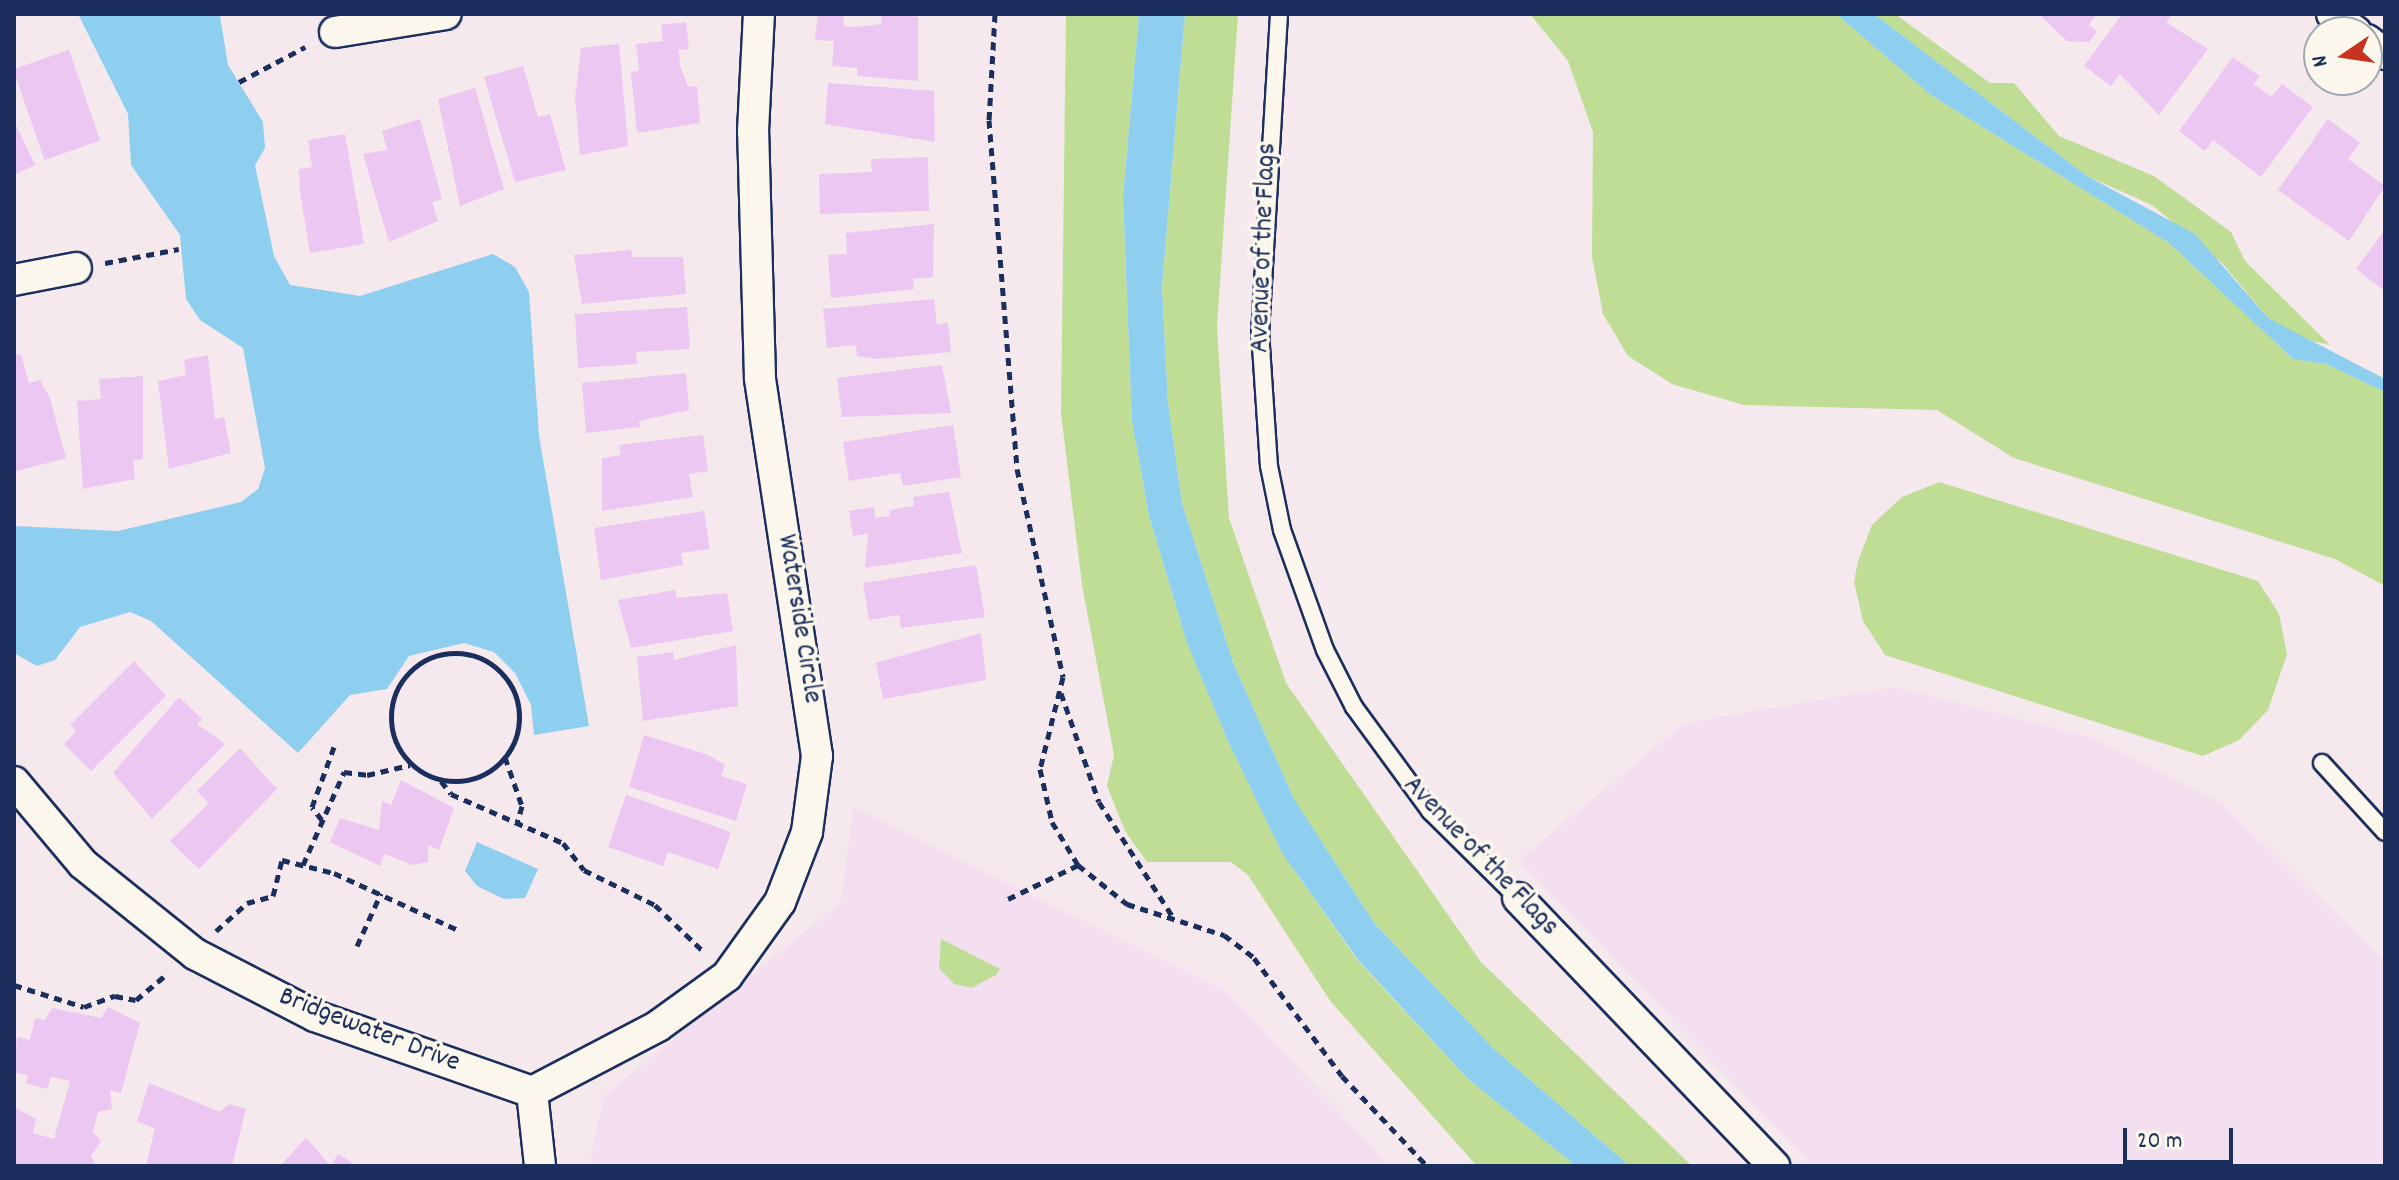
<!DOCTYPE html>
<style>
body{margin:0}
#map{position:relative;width:2399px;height:1180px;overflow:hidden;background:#f6e9ee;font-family:Dekko,sans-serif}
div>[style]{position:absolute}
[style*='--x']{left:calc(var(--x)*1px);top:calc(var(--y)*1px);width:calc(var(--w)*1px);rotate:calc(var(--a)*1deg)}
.built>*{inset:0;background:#f3dfef}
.green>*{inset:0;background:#bfdd95}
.water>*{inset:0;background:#8eceef}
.building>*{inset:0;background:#ebc7f2;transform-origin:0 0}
.path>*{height:5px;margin-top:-2.5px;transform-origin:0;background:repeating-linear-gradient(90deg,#1b2f5e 0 8px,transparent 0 14px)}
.path>.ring{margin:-2.5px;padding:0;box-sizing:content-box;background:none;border:5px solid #1b2f5e;border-radius:50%}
.roads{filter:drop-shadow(2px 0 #1b2f5e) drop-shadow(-2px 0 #1b2f5e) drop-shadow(0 2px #1b2f5e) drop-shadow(0 -2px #1b2f5e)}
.service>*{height:16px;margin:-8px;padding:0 8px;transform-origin:8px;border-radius:8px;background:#fbf7ec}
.minor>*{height:30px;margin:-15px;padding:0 15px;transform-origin:15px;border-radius:15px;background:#fbf7ec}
span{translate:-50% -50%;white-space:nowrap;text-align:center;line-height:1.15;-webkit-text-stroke:7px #fbf7ec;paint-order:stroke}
.street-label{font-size:28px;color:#1b2f5e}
.frame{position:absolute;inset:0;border:16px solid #1b2f5e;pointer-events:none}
.north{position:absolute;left:2303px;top:16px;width:80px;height:80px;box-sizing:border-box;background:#fbf7ec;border:2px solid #a1a7b3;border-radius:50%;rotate:257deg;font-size:22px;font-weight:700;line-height:32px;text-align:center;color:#1b2f5e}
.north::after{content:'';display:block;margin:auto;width:28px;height:36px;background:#c8321e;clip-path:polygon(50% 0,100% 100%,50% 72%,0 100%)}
.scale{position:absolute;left:2123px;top:1128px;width:110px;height:36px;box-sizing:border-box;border:4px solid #1b2f5e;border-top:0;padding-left:10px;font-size:24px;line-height:28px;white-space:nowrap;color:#1b2f5e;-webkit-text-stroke:6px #fbf7ec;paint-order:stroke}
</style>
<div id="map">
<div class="built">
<i style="clip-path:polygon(1894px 687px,2094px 738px,2222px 804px,2383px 960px,2385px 1166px,1813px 1166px,1519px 860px,1685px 723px)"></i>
<i style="clip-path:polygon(853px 807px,1226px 991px,1390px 1166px,589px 1166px,604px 1096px,841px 902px)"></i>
</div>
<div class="green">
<i style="clip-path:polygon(1066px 14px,1139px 14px,1123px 197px,1132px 421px,1149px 516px,1187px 643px,1227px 739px,1282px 853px,1359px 962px,1468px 1079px,1576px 1166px,1477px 1166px,1331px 1002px,1248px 875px,1231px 862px,1147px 862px,1125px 831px,1107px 786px,1114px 755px,1082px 585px,1061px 413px)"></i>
<i style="clip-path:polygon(1185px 14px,1238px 14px,1217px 327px,1229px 518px,1286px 683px,1481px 962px,1692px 1166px,1630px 1166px,1494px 1049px,1375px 924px,1294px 799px,1234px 665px,1182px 503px,1168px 403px,1162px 287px)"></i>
<i style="clip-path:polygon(1530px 14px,1836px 14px,1931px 95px,2169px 243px,2293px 359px,2326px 364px,2385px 392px,2385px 586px,2335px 559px,2014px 458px,1937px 410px,1744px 405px,1672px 384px,1628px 356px,1603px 314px,1592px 257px,1593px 132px,1568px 61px)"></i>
<i style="clip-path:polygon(1874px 14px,1895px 14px,1990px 83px,2014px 83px,2059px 136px,2154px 176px,2231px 232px,2245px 261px,2330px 345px,2299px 338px,2268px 318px,2223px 264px,2152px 205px,2087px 176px)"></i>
<i style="clip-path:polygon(1939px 482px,2258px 581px,2279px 614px,2287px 654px,2268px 710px,2239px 740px,2203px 756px,1885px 655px,1863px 621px,1854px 582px,1858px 561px,1872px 525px,1902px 497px)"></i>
<i style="clip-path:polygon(941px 939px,1000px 969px,996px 975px,972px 988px,954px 984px,939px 968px)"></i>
</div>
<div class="water">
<i style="clip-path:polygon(78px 14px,220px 16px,228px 65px,263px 122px,265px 148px,255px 165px,274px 256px,290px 285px,360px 296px,493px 254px,515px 267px,529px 292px,539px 436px,589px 726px,534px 735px,531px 705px,515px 673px,494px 652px,464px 643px,409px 656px,387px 689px,350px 695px,298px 753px,151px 621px,130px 612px,80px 627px,55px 660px,37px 666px,14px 653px,14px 526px,118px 531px,241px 502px,258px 489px,265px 468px,243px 348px,200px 320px,186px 299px,180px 235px,131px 165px,128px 114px)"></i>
<i style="clip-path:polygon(1139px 14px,1185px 14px,1162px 287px,1168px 403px,1182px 503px,1234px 665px,1294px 799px,1375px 924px,1494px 1049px,1630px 1166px,1576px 1166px,1468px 1079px,1359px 961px,1282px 853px,1227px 739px,1187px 643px,1149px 516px,1132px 421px,1123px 197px)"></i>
<i style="clip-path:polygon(1836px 14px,1874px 14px,2087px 176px,2195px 234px,2268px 318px,2385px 379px,2385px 392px,2326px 364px,2293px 359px,2169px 243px,1931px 95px)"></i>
<i style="clip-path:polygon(477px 842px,538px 869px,525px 898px,504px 899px,477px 886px,465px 871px)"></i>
</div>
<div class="building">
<i style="clip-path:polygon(818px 14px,844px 15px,843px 26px,857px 27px,881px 24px,882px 14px,918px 17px,918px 81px,857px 76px,857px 68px,832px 66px,834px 41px,815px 40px)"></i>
<i style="clip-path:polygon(2039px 14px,2097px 14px,2089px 25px,2097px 31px,2089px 42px,2067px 41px)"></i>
<i style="clip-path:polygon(2122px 14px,2172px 14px,2166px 22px,2208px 49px,2159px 115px,2120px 74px,2111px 86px,2084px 66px)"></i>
<i style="clip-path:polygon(686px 22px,689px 49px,679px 50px,680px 65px,688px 87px,697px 86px,700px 123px,637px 133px,631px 72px,639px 71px,636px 44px,663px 41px,661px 25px)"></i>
<i style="clip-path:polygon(619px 44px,628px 146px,580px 155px,575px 98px,581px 48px)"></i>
<i style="left:69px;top:50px;width:96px;height:59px;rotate:71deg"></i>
<i style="clip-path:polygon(2233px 57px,2259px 76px,2254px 84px,2271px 97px,2282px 84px,2313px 107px,2261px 177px,2213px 140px,2205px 151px,2179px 131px)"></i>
<i style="clip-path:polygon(523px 66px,538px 117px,550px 114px,566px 170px,515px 182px,484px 77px)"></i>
<i style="clip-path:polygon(828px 83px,934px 91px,935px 142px,825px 124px)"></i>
<i style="clip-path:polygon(475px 88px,504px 189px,460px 206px,438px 99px)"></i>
<i style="clip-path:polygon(420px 119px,442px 199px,432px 202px,438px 221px,389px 242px,363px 154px,387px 150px,382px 131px)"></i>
<i style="clip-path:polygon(2328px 119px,2360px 143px,2348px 159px,2385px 186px,2349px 241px,2278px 190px)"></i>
<i style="clip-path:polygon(14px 121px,35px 165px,14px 175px)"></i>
<i style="clip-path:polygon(345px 134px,364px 244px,310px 253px,300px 192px,299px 169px,312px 167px,308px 140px)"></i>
<i style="clip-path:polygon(928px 157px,929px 211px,820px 214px,819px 174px,872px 172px,871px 159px)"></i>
<i style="clip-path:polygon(934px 224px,933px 277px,913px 279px,914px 289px,831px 298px,828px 255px,847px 254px,846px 233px)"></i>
<i style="clip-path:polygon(2385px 230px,2385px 291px,2356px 269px)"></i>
<i style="clip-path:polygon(631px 250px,632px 257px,683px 257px,686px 294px,582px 304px,574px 255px)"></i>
<i style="clip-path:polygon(934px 299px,937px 324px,948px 323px,951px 352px,878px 359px,857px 356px,856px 345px,827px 348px,823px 309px)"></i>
<i style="clip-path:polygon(687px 307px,690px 349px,636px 352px,637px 364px,578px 368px,575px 314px)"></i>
<i style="clip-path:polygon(21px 354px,29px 383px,40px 380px,50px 398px,66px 458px,14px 472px,14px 356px)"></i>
<i style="clip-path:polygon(208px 355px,215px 419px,224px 417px,231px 453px,169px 469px,158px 381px,186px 375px,184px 360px)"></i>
<i style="clip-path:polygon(942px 365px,951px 413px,842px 417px,837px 378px)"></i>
<i style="clip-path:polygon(686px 373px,689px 410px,639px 421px,640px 427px,586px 433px,582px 383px)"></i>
<i style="clip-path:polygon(143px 376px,143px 459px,133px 460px,135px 479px,83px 489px,77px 401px,101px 399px,99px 379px)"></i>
<i style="clip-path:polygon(953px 425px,961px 477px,903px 486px,900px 473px,849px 481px,843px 442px)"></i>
<i style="clip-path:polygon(703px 435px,708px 471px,689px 474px,693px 497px,602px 511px,602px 458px,621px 455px,619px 445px)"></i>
<i style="clip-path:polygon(949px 492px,962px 553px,865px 568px,868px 534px,853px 536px,849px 511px,874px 507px,875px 518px,890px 516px,889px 510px,914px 506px,913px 497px)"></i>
<i style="clip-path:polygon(704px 511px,710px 549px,681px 553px,683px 565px,601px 580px,594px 528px)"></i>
<i style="clip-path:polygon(976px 565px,985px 617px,901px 628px,899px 615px,869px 620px,863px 583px)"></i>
<i style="clip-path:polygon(675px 590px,677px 598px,727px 593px,733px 631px,631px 648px,618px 600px)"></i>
<i style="clip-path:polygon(981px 633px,986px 680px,883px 699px,876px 663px)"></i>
<i style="clip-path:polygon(736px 645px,738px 706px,643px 721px,637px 657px,673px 652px,674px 660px)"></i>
<i style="clip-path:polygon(134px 661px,166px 696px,91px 771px,64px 744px,76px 731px,70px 725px)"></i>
<i style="clip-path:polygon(179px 697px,202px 719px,197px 724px,225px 744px,152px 819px,113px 773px)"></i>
<i style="clip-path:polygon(644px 735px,706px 754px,725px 765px,721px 776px,747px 784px,736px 821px,629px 787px)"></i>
<i style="clip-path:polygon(240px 748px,277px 789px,199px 869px,170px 841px,209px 803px,197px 791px)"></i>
<i style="clip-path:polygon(401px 780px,454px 808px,439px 850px,428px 845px,428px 862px,413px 865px,384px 854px,380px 866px,330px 842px,340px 818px,379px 830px,382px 801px,391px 805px)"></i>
<i style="clip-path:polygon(626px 795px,731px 832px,718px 869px,668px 852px,663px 866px,608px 847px)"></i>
<i style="clip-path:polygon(108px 1007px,140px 1023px,121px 1093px,110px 1090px,112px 1109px,98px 1112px,93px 1132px,101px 1141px,91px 1156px,96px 1166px,14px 1166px,14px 1107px,36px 1119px,33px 1133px,54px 1139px,70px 1081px,51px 1077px,47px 1089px,26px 1083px,28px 1075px,14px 1072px,17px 1037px,30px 1040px,35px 1018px,45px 1020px,52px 1008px,101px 1018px)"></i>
<i style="clip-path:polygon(149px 1083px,220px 1112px,229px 1104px,246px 1109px,232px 1166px,146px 1166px,155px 1128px,137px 1122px)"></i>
<i style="clip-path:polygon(306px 1138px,331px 1166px,338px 1154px,358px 1166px,280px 1166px)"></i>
</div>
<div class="path">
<i style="--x:995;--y:14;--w:106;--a:93.2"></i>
<i style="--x:989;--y:120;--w:350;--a:85.4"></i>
<i style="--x:1017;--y:469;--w:213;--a:77.5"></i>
<i style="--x:1063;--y:677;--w:95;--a:104"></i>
<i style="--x:1040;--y:769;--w:54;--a:77.2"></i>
<i style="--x:1052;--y:822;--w:50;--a:58.8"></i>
<i style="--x:1078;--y:865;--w:63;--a:38.5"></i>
<i style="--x:1127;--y:904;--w:102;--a:17.7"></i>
<i style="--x:1224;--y:935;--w:38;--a:37"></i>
<i style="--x:1254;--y:958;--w:147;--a:53.3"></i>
<i style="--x:1342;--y:1076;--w:124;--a:46.6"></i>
<i style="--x:239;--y:82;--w:75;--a:-27.9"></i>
<i style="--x:105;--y:263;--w:75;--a:-10.7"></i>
<i class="ring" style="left:391px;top:653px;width:123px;height:123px"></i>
<i style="--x:1061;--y:693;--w:115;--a:70.8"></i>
<i style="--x:1099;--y:802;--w:139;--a:57.3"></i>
<i style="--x:505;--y:757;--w:52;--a:70.9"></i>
<i style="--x:522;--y:806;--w:18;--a:106"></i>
<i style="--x:441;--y:781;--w:16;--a:52"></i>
<i style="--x:451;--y:794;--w:122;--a:23.6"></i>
<i style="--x:563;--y:843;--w:34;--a:52"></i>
<i style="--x:584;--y:870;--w:79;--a:26.2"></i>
<i style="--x:655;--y:905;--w:69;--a:43.8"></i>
<i style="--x:322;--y:820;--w:16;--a:-128"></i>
<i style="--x:312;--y:807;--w:67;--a:-69.9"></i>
<i style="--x:303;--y:865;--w:102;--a:-66.2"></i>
<i style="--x:344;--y:772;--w:23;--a:7"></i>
<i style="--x:367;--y:775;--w:44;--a:-13.1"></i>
<i style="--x:1008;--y:899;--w:78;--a:-25.9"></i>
<i style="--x:216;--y:931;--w:42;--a:-42.1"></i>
<i style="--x:247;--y:903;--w:27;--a:-15"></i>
<i style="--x:273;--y:896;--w:37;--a:-76"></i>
<i style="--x:282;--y:860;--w:54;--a:14"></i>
<i style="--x:334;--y:873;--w:139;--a:24.7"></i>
<i style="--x:357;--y:946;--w:58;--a:-65.6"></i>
<i style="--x:14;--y:985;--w:73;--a:17.4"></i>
<i style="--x:84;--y:1007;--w:33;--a:-20"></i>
<i style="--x:115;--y:996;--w:21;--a:11"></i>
<i style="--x:136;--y:1000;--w:40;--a:-40"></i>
</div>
<div class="roads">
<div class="service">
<i style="--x:1279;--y:14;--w:318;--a:93.4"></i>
<i style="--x:1260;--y:331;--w:135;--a:86.2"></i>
<i style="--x:1269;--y:466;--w:65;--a:78.5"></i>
<i style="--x:1282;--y:530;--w:127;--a:70.3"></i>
<i style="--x:1325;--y:650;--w:64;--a:63"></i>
<i style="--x:1354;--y:707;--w:129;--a:53.8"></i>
<i style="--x:1430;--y:811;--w:124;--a:44.7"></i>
<i style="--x:2322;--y:763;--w:93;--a:47.6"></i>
</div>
<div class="minor">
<i style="--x:2332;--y:14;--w:30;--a:37"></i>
<i style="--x:335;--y:32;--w:112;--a:-9.2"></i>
<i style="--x:2367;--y:40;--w:23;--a:38"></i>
<i style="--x:14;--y:280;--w:63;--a:-11"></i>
<i style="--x:14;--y:782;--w:107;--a:49.9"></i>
<i style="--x:83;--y:864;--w:144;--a:38.8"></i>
<i style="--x:195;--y:954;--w:135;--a:27.3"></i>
<i style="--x:315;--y:1016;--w:230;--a:19.3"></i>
<i style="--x:1518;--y:898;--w:371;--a:46.3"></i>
<i style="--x:532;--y:1092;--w:142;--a:-27.6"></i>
<i style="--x:658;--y:1026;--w:85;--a:-35.9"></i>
<i style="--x:727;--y:976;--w:91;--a:-54.4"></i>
<i style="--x:780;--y:902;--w:75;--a:-68.9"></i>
<i style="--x:807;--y:832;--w:77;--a:-82.5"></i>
<i style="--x:817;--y:756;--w:382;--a:-98.6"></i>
<i style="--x:760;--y:378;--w:247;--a:-91.6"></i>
<i style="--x:753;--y:131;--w:117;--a:-87.1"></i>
<i style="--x:532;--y:1092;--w:74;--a:83.8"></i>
</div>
</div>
<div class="street-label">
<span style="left:1265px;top:248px;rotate:-88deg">Avenue of the Flags</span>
<span style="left:798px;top:619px;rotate:81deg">Waterside Circle</span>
<span style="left:1480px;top:857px;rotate:46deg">Avenue of the Flags</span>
<span style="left:369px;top:1031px;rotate:21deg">Bridgewater Drive</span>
</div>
<div class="frame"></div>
<div class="north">N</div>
<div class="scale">20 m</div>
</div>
